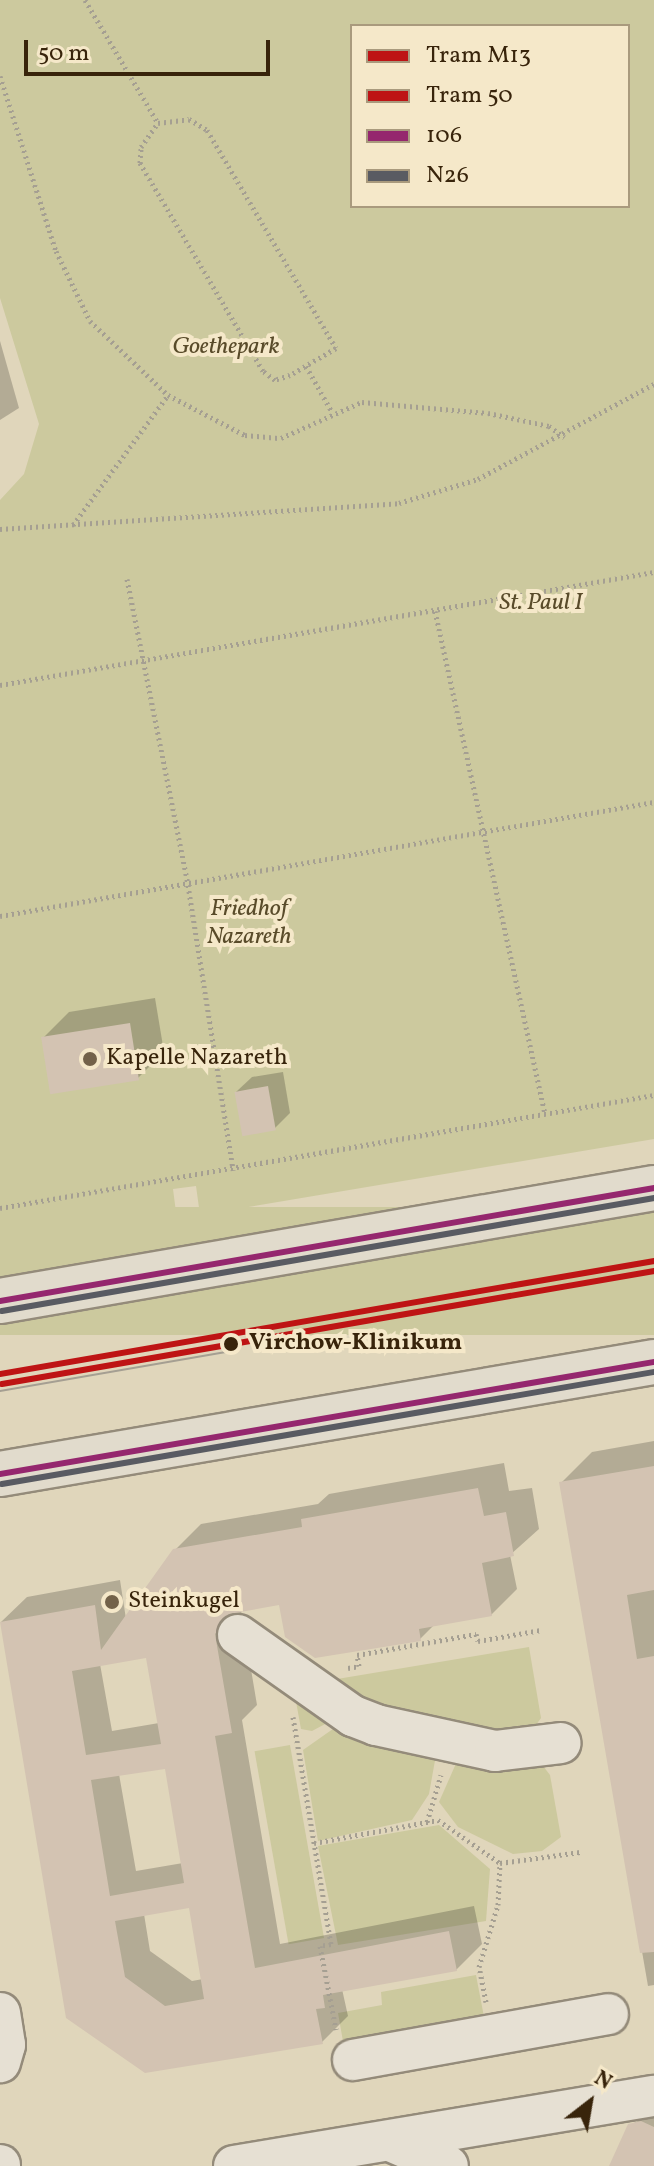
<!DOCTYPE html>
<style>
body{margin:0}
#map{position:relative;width:654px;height:2166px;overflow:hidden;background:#e0d6bb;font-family:Vollkorn,serif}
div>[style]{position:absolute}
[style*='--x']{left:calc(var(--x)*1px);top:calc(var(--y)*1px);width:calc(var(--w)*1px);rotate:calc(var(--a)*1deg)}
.green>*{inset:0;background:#ccc99e;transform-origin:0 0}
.shadow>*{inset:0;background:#0003}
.building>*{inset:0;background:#d3c3b2;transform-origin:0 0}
.path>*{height:5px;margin-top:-2.5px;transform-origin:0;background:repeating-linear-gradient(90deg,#a59f92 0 2px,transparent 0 6px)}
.roads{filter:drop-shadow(2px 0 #948b7a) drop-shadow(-2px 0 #948b7a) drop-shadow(0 2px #948b7a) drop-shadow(0 -2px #948b7a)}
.minor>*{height:40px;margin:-20px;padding:0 20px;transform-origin:20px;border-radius:20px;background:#e6e0d3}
.major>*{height:44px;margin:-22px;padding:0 22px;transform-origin:22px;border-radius:22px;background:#e1dbcc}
.tram>*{height:2px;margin:-1px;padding:0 1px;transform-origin:1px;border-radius:1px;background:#a59f92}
.bus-1>*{height:6px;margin:-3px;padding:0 3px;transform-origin:3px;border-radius:3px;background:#95276e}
.bus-2>*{height:6px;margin:-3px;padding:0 3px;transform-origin:3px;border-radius:3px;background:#595b62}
.tram-1>*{height:6px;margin:-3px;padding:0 3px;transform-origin:3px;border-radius:3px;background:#be1414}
.tram-2>*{height:6px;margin:-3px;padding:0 3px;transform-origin:3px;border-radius:3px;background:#be1414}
.dots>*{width:22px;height:22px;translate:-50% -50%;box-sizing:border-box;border:4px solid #f5e8c9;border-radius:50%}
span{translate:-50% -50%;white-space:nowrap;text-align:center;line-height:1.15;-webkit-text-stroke:8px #f5e8c9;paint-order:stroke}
.park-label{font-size:24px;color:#594b2a;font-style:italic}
.poi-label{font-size:24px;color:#38240b}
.left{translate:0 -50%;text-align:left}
.stop-label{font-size:24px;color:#38240b;font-weight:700}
.legend{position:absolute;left:350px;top:24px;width:280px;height:184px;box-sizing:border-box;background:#f5e8c9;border:2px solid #a99a7d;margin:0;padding:10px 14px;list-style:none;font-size:24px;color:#38240b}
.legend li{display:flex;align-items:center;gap:16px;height:40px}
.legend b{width:40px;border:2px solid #a99a7d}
.north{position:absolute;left:550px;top:2062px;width:80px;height:80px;-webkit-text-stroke:6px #f5e8c9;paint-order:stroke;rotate:31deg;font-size:22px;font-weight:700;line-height:32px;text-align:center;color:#38240b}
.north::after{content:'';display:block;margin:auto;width:28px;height:36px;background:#38240b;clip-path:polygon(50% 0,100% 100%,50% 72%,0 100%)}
.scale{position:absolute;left:24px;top:40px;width:246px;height:36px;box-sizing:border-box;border:4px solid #38240b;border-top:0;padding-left:10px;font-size:24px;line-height:28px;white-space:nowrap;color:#38240b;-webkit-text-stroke:6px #f5e8c9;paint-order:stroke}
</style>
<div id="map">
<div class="green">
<i style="clip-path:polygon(evenodd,0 0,654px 0,654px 1139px,200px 1215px,196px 1186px,173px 1189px,177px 1220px,0 1251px,0 500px,24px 474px,39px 424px,0 298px,0 0,352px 26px,628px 26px,628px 206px,352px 206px,352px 26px)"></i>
<i style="left:654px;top:1207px;width:128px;height:664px;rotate:90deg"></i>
<i style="clip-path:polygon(529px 1647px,541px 1718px,526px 1739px,414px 1724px,325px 1681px)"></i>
<i style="clip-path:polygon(295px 1696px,329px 1718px,327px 1723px,312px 1731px,301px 1729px)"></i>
<i style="clip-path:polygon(340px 1724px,436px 1755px,429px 1794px,412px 1820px,318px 1841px,303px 1750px)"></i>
<i style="left:290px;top:1745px;width:196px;height:36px;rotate:80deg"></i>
<i style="clip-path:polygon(458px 1759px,540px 1762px,550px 1775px,561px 1837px,542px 1851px,513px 1854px,458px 1827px,439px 1802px)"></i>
<i style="clip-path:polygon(439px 1825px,490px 1869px,486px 1921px,338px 1945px,318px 1846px)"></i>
<i style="clip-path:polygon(476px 1975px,485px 2022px,344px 2047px,338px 2013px,382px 2005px,381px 1992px)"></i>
</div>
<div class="shadow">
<i style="clip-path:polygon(0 341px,19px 408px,0 420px)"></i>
<i style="clip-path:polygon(155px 998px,164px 1052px,138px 1078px,43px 1038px,69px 1012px)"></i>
<i style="clip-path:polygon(283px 1072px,290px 1113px,275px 1128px,236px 1092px,252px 1077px)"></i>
<i style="clip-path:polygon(654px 1441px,654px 1985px,648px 1986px,561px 1483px,592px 1452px)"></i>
<i style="clip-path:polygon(evenodd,504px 1463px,509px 1491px,532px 1488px,539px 1529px,510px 1555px,517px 1589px,491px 1615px,434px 1625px,420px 1639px,281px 1603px,241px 1610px,257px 1705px,242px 1720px,280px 1944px,474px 1906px,482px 1944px,456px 1970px,342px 1989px,348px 2016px,322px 2042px,145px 2071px,1px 1622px,27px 1597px,120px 1580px,126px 1619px,174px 1551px,201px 1524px,318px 1504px,329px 1494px,504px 1463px,147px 1656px,159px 1723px,112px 1731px,100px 1664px,147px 1656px,504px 1463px,167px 1766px,183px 1863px,136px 1871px,119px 1774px,167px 1766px,504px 1463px,190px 1906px,203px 1979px,192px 1981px,150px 1951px,144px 1914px,190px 1906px)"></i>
<i style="clip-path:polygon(650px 2115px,654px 2117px,654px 2166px,611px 2166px,630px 2125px)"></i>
</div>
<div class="building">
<i style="left:130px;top:1023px;width:58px;height:90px;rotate:81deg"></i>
<i style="left:268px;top:1086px;width:45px;height:34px;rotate:80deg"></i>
<i style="clip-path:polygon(654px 1466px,654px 1590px,627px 1595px,637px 1659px,654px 1656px,654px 1952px,640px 1953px,559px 1482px)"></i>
<i style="clip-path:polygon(evenodd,478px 1488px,484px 1516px,506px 1512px,514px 1556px,482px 1563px,492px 1616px,419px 1629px,421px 1641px,315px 1658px,285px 1637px,279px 1605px,229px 1614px,215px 1634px,232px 1733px,215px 1736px,255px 1968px,449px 1931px,457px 1971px,323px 1995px,325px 2008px,316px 2009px,323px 2044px,145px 2073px,66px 2018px,0 1622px,95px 1605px,101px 1650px,173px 1549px,302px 1527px,301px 1519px,478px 1488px,146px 1658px,161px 1744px,86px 1755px,72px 1671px,146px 1658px,478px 1488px,165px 1769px,184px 1883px,110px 1896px,91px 1780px,165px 1769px,478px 1488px,189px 1908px,204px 1999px,165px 2006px,125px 1977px,115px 1921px,189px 1908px)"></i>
<i style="clip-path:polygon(641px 2121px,654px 2127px,654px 2166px,609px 2166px,628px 2124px)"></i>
</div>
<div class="path">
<i style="--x:85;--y:0;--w:143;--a:59.3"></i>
<i style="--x:0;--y:76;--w:184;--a:72.3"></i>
<i style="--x:56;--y:251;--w:78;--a:64.1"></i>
<i style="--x:90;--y:321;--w:108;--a:43.5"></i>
<i style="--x:168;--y:395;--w:87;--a:27.5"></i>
<i style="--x:245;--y:435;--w:36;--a:5"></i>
<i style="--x:281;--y:438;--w:89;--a:-24"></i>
<i style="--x:362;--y:402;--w:126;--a:5"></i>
<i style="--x:488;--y:413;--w:62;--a:12"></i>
<i style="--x:549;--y:426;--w:19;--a:36"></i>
<i style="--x:189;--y:119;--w:21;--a:31"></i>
<i style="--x:207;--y:130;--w:253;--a:59.4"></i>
<i style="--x:336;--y:348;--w:53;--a:149.6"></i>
<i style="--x:290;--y:375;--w:16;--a:162"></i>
<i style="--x:275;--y:380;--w:15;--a:-143"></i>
<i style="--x:263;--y:371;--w:242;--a:-120.6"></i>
<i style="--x:140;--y:163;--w:16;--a:-86"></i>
<i style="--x:141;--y:147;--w:29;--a:-55"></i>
<i style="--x:158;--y:123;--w:31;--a:-7"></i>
<i style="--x:306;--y:366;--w:53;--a:60.5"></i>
<i style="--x:73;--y:525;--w:161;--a:-53.8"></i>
<i style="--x:0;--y:529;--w:400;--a:-3.7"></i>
<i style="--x:399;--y:503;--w:83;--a:-16.9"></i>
<i style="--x:478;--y:479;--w:200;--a:-28.4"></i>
<i style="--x:127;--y:579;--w:312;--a:78.7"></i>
<i style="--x:188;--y:885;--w:289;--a:81"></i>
<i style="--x:435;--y:611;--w:515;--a:77.66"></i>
<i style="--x:0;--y:685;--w:664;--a:-9.8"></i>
<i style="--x:0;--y:916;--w:664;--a:-9.89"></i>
<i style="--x:0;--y:1208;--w:664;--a:-9.8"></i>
<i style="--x:348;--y:1668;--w:11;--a:-10"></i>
<i style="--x:359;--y:1666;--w:11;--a:-100"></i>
<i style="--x:357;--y:1655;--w:121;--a:-10"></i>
<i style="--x:476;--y:1634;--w:7;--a:74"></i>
<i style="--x:478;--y:1641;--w:64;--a:-9.9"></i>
<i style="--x:293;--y:1717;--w:230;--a:80.5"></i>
<i style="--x:331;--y:1944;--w:11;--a:170"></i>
<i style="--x:320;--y:1946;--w:85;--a:79.1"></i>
<i style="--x:427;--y:1822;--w:49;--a:-73.4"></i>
<i style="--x:314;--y:1843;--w:126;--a:-10.5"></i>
<i style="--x:438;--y:1820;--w:75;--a:34.7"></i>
<i style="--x:500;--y:1863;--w:81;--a:-7.8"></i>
<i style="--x:486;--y:2002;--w:36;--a:-101"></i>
<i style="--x:479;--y:1967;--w:65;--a:-73"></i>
<i style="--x:498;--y:1905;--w:42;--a:-87.3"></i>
</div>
<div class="roads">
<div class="minor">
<i style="--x:238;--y:1635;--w:141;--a:35.2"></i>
<i style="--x:353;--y:1716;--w:25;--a:21"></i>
<i style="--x:376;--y:1725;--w:122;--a:12.3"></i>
<i style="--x:495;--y:1751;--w:66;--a:-6.9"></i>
<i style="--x:0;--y:2013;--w:32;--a:81"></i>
<i style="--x:5;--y:2045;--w:18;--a:106"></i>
<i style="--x:353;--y:2060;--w:259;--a:-10.2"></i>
<i style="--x:390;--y:2141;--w:63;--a:23.3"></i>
<i style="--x:0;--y:2165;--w:1;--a:90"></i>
<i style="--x:234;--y:2166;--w:426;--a:-9.5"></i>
</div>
<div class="major">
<i style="--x:0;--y:1301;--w:664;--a:-9.8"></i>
<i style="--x:0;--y:1474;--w:664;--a:-9.72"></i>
</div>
</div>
<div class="tram">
<i style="--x:0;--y:1391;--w:235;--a:-9.8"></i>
</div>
<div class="bus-1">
<i style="--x:0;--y:1301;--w:664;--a:-9.8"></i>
<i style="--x:0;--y:1474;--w:664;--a:-9.72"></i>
</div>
<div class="bus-2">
<i style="--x:2;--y:1311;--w:662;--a:-9.83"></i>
<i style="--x:2;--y:1484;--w:662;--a:-9.75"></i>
</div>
<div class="tram-1">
<i style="--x:0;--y:1374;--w:664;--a:-9.8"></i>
</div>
<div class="tram-2">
<i style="--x:2;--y:1384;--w:662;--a:-9.83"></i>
</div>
<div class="dots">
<i style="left:90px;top:1059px;background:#736249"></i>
<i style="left:231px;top:1344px;background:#38240b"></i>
<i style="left:112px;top:1602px;background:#736249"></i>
</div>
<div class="park-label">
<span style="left:226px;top:348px">Goethepark</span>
<span style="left:541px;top:604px">St. Paul I</span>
<span style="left:249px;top:924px">Friedhof<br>Nazareth</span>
</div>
<div class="poi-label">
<span class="left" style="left:106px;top:1059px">Kapelle Nazareth</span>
<span class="left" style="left:128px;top:1602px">Steinkugel</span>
</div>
<div class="stop-label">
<span class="left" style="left:249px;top:1344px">Virchow-Klinikum</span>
</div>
<ul class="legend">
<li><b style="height:10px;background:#be1414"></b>Tram M13</li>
<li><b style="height:10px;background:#be1414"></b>Tram 50</li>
<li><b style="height:10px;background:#95276e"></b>106</li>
<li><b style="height:10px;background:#595b62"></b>N26</li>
</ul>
<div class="north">N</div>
<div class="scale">50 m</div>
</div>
